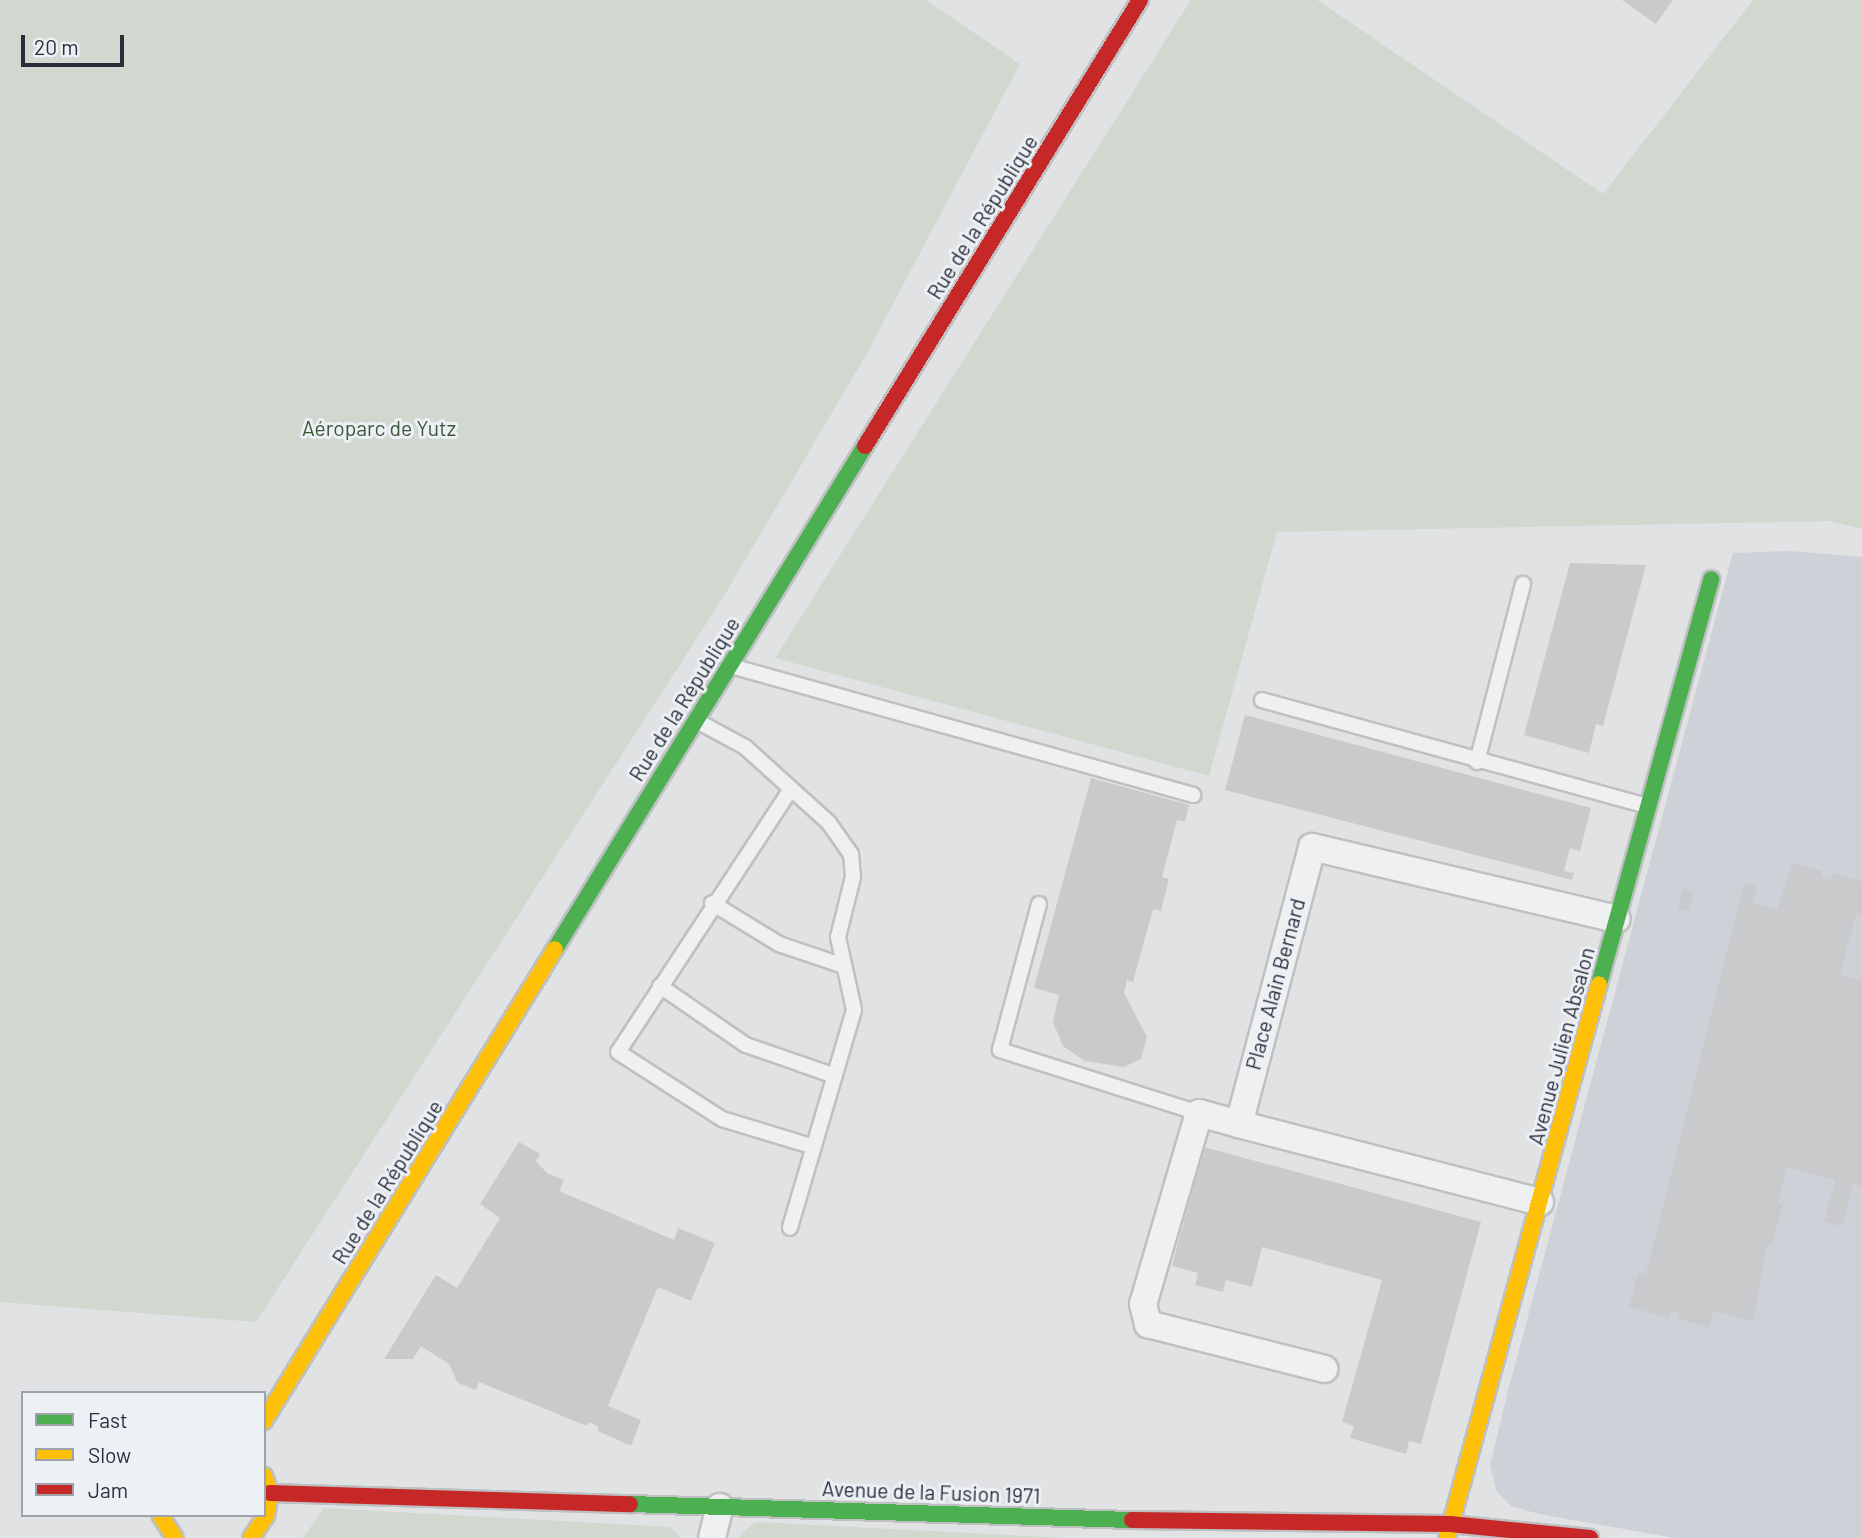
<!DOCTYPE html>
<meta charset="utf-8">
<style>
body{margin:0}
#map{position:relative;width:1862px;height:1538px;overflow:hidden;background:#e0e2e4;font-family:Barlow,sans-serif}
div>[style]{position:absolute}
[style*='--x']{left:calc(var(--x)*1px);top:calc(var(--y)*1px);width:calc(var(--w)*1px);rotate:calc(var(--a)*1deg)}
.built>*{inset:0;background:#ced1d7}
.green>*{inset:0;background:#d0d8d0}
.building>*{inset:0;background:#c8cacc;transform-origin:0 0}
.roads{filter:drop-shadow(2px 0 #bec0c2) drop-shadow(-2px 0 #bec0c2) drop-shadow(0 2px #bec0c2) drop-shadow(0 -2px #bec0c2)}
.lane>*{height:14px;margin:-7px;padding:0 7px;transform-origin:7px;border-radius:7px;background:#eff0f1}
.street>*{height:26px;margin:-13px;padding:0 13px;transform-origin:13px;border-radius:13px;background:#eff0f1}
.fast>*{height:16px;margin:-8px;padding:0 8px;transform-origin:8px;border-radius:8px;background:#4caf50}
.slow>*{height:16px;margin:-8px;padding:0 8px;transform-origin:8px;border-radius:8px;background:#ffc107}
.jam>*{height:16px;margin:-8px;padding:0 8px;transform-origin:8px;border-radius:8px;background:#c62828}
span{translate:-50% -50%;white-space:nowrap;text-align:center;line-height:1.15;-webkit-text-stroke:6px #edf0f4;paint-order:stroke}
.street-label{font-size:21px;color:#282e3c}
.park-label{font-size:21px;color:#3b5637}
.legend{position:absolute;left:21px;top:1391px;width:245px;height:126px;box-sizing:border-box;background:#edf0f4;border:2px solid #9ea2aa;margin:0;padding:9px 12px;list-style:none;font-size:21px;color:#282e3c}
.legend li{display:flex;align-items:center;gap:14px;height:35px}
.legend b{width:35px;border:2px solid #9ea2aa}
.scale{position:absolute;left:21px;top:35px;width:103px;height:32px;box-sizing:border-box;border:4px solid #282e3c;border-top:0;padding-left:9px;font-size:21px;line-height:24px;white-space:nowrap;color:#282e3c;-webkit-text-stroke:5px #edf0f4;paint-order:stroke}
</style>
<div id="map">
<div class="built">
<i style="clip-path:polygon(1790px 551px,1862px 557px,1862px 1538px,1675px 1538px,1539px 1514px,1511px 1506px,1497px 1492px,1490px 1465px,1509px 1387px,1733px 553px)"></i>
</div>
<div class="green">
<i style="clip-path:polygon(0 0,926px 0,1020px 64px,866px 355px,724px 596px,256px 1322px,0 1302px)"></i>
<i style="clip-path:polygon(1191px 0,1317px 0,1603px 194px,1753px 0,1862px 0,1862px 529px,1829px 521px,1277px 532px,1209px 776px,775px 658px)"></i>
<i style="clip-path:polygon(324px 1508px,671px 1527px,680px 1538px,303px 1538px)"></i>
<i style="clip-path:polygon(755px 1522px,1065px 1538px,737px 1538px)"></i>
</div>
<div class="building">
<i style="clip-path:polygon(1622px 0,1673px 0,1656px 24px)"></i>
<i style="clip-path:polygon(1570px 563px,1646px 565px,1603px 726px,1596px 724px,1589px 753px,1524px 735px)"></i>
<i style="clip-path:polygon(1245px 715px,1591px 808px,1580px 851px,1570px 848px,1564px 871px,1574px 873px,1572px 880px,1225px 790px)"></i>
<i style="clip-path:polygon(1091px 778px,1189px 805px,1185px 822px,1177px 820px,1162px 877px,1169px 879px,1161px 911px,1153px 909px,1133px 982px,1127px 980px,1124px 993px,1147px 1037px,1141px 1059px,1124px 1067px,1085px 1061px,1063px 1046px,1053px 1022px,1059px 995px,1034px 988px)"></i>
<i style="clip-path:polygon(1793px 863px,1822px 871px,1821px 877px,1831px 880px,1832px 873px,1862px 881px,1862px 916px,1856px 914px,1840px 975px,1862px 981px,1862px 1187px,1853px 1184px,1842px 1226px,1824px 1222px,1835px 1180px,1787px 1167px,1778px 1202px,1783px 1203px,1772px 1245px,1767px 1244px,1753px 1321px,1713px 1311px,1709px 1327px,1678px 1319px,1679px 1313px,1671px 1310px,1669px 1318px,1629px 1307px,1638px 1273px,1645px 1275px,1648px 1266px,1744px 883px,1757px 887px,1752px 903px,1777px 909px)"></i>
<i style="left:1683px;top:889px;width:11px;height:20px;rotate:15deg"></i>
<i style="clip-path:polygon(519px 1142px,540px 1154px,536px 1161px,547px 1173px,564px 1180px,559px 1191px,674px 1240px,678px 1228px,715px 1243px,691px 1301px,658px 1287px,608px 1406px,641px 1420px,631px 1446px,598px 1431px,598px 1426px,589px 1422px,587px 1426px,479px 1382px,476px 1390px,458px 1383px,449px 1364px,421px 1346px,413px 1359px,384px 1359px,436px 1275px,457px 1288px,500px 1218px,480px 1204px)"></i>
<i style="clip-path:polygon(1204px 1147px,1481px 1222px,1421px 1444px,1409px 1441px,1406px 1454px,1350px 1438px,1354px 1426px,1342px 1422px,1382px 1280px,1262px 1247px,1252px 1287px,1226px 1280px,1223px 1292px,1195px 1285px,1198px 1273px,1172px 1266px)"></i>
</div>
<div class="roads">
<div class="lane">
<i style="--x:731;--y:666;--w:480;--a:15.6"></i>
<i style="--x:1262;--y:700;--w:399;--a:15.4"></i>
<i style="--x:697;--y:721;--w:55;--a:28.4"></i>
<i style="--x:745;--y:747;--w:113;--a:42.1"></i>
<i style="--x:829;--y:823;--w:38;--a:55"></i>
<i style="--x:851;--y:854;--w:23;--a:85"></i>
<i style="--x:853;--y:877;--w:62;--a:104"></i>
<i style="--x:838;--y:937;--w:75;--a:77.6"></i>
<i style="--x:854;--y:1010;--w:227;--a:106.4"></i>
<i style="--x:1477;--y:762;--w:184;--a:-75.5"></i>
<i style="--x:789;--y:792;--w:311;--a:123.3"></i>
<i style="--x:618;--y:1052;--w:124;--a:32.8"></i>
<i style="--x:722;--y:1119;--w:96;--a:16.9"></i>
<i style="--x:712;--y:903;--w:79;--a:31.5"></i>
<i style="--x:779;--y:944;--w:65;--a:18.7"></i>
<i style="--x:1039;--y:904;--w:151;--a:105"></i>
<i style="--x:1000;--y:1050;--w:209;--a:17.6"></i>
<i style="--x:660;--y:986;--w:104;--a:34.5"></i>
<i style="--x:746;--y:1045;--w:94;--a:19.2"></i>
</div>
<div class="street">
<i style="--x:1239;--y:1124;--w:41;--a:-164.6"></i>
<i style="--x:1199;--y:1113;--w:199;--a:106.3"></i>
<i style="--x:1143;--y:1304;--w:21;--a:76"></i>
<i style="--x:1148;--y:1324;--w:182;--a:14.3"></i>
<i style="--x:1540;--y:1202;--w:311;--a:-165.5"></i>
<i style="--x:1239;--y:1124;--w:286;--a:-75.2"></i>
<i style="--x:1312;--y:847;--w:313;--a:13.3"></i>
<i style="--x:712;--y:1538;--w:32;--a:-76"></i>
</div>
<div class="fast">
<i style="--x:555;--y:949;--w:591;--a:-58.35"></i>
<i style="--x:1599;--y:984;--w:420;--a:-74.5"></i>
<i style="--x:630;--y:1504;--w:502;--a:1.83"></i>
</div>
<div class="slow">
<i style="--x:264;--y:1421;--w:554;--a:-58.35"></i>
<i style="--x:160;--y:1515;--w:27;--a:57"></i>
<i style="--x:251;--y:1538;--w:27;--a:-56"></i>
<i style="--x:266;--y:1516;--w:23;--a:-80"></i>
<i style="--x:270;--y:1493;--w:18;--a:-109"></i>
<i style="--x:1447;--y:1538;--w:574;--a:-74.66"></i>
</div>
<div class="jam">
<i style="--x:865;--y:446;--w:524;--a:-58.34"></i>
<i style="--x:270;--y:1493;--w:360;--a:1.8"></i>
<i style="--x:1132;--y:1520;--w:318;--a:0.7"></i>
<i style="--x:1450;--y:1524;--w:141;--a:5.7"></i>
</div>
</div>
<div class="street-label">
<span style="left:982px;top:217px;rotate:-58deg">Rue de la République</span>
<span style="left:684px;top:699px;rotate:-58deg">Rue de la République</span>
<span style="left:1275px;top:984px;rotate:-75deg">Place Alain Bernard</span>
<span style="left:1561px;top:1046px;rotate:-75deg">Avenue Julien Absalon</span>
<span style="left:387px;top:1182px;rotate:-58deg">Rue de la République</span>
<span style="left:931px;top:1492px;rotate:2deg">Avenue de la Fusion 1971</span>
</div>
<div class="park-label">
<span style="left:379px;top:428px">Aéroparc de Yutz</span>
</div>
<ul class="legend">
<li><b style="height:9px;background:#4caf50"></b>Fast</li>
<li><b style="height:9px;background:#ffc107"></b>Slow</li>
<li><b style="height:9px;background:#c62828"></b>Jam</li>
</ul>
<div class="scale">20 m</div>
</div>
